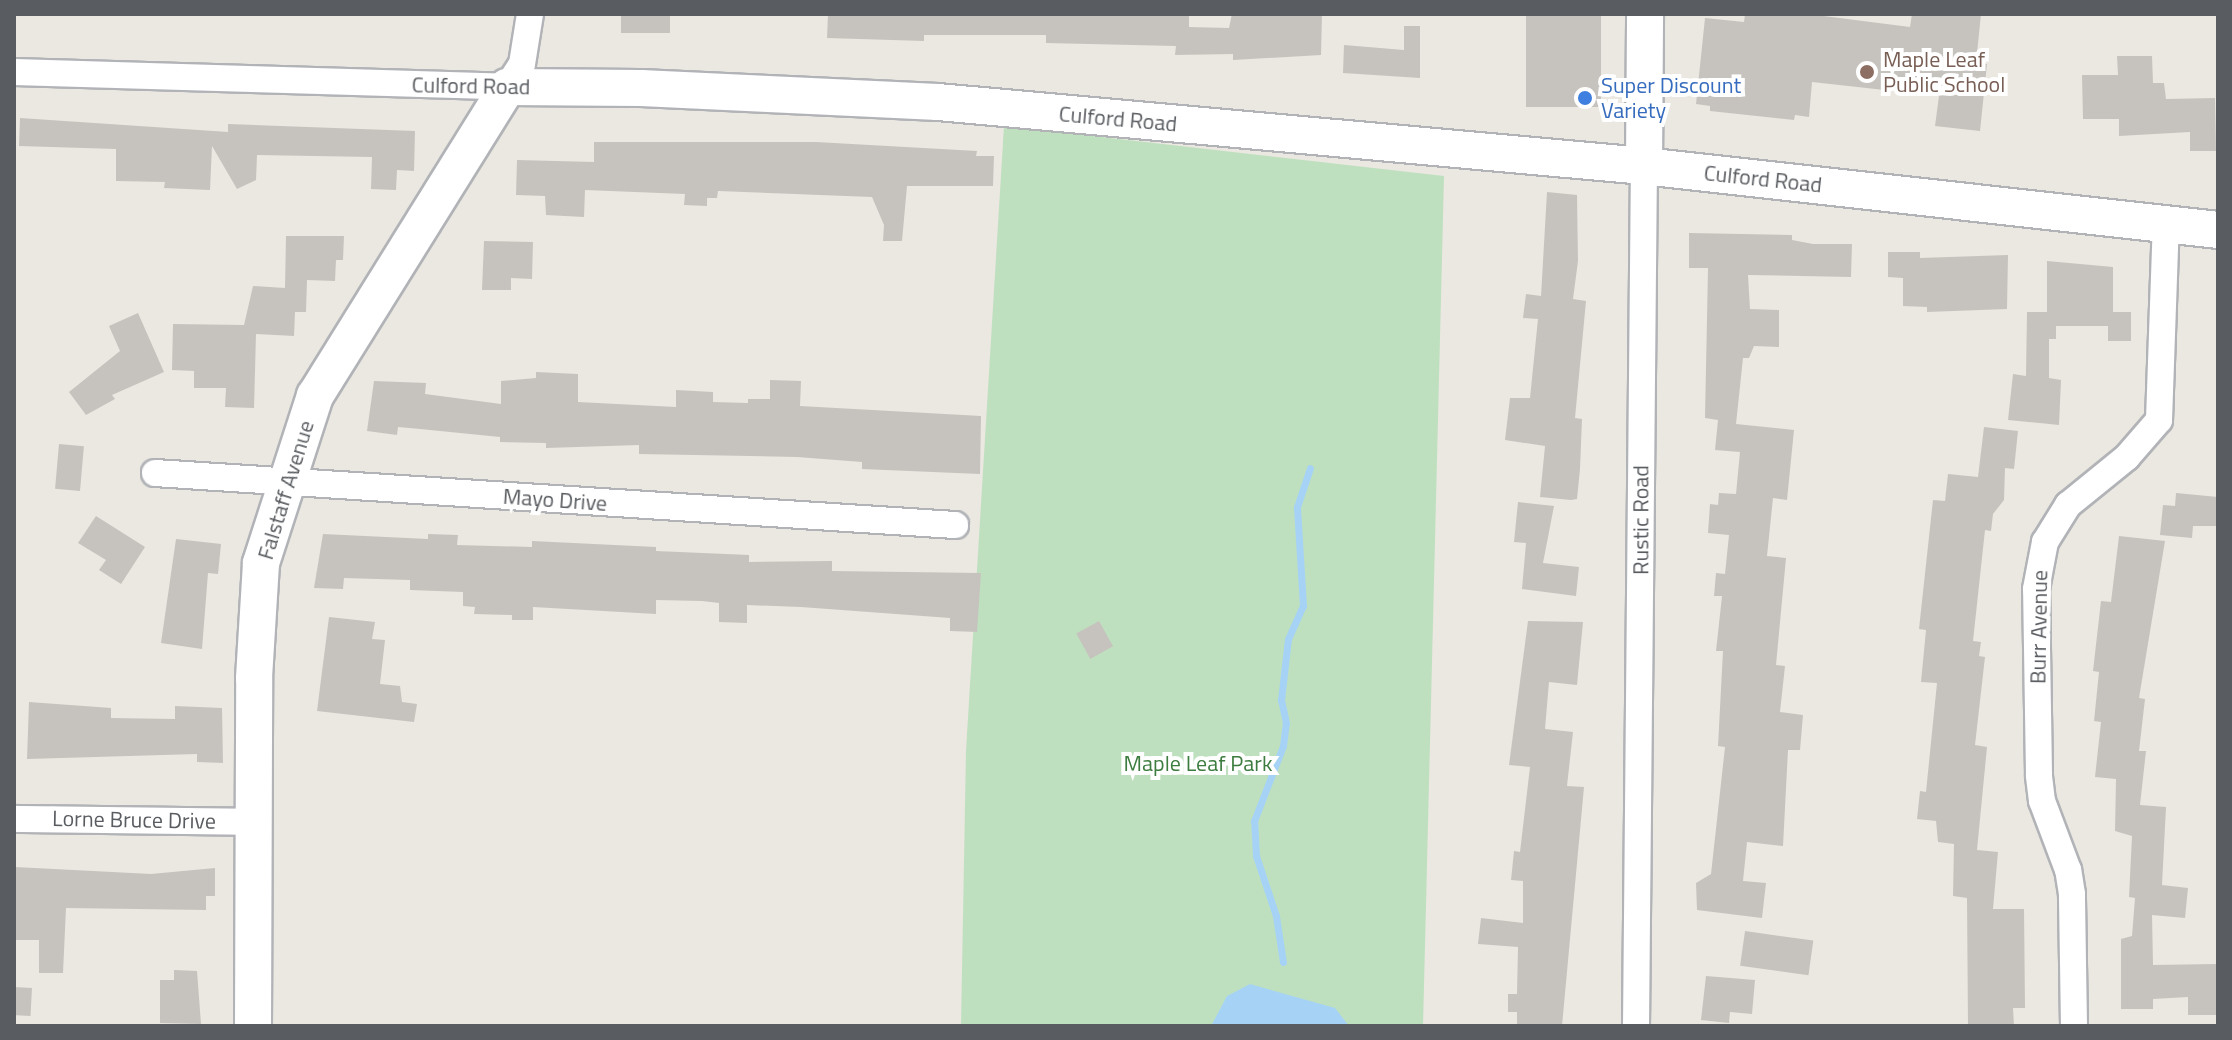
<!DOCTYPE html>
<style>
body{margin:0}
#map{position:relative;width:2232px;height:1040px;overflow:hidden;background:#eae8e0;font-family:"Titillium Web",sans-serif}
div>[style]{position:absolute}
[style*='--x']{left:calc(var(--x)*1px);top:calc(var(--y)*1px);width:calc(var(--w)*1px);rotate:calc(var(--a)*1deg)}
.green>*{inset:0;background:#bfe0bf}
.water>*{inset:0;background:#a6d3f5}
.stream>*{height:7px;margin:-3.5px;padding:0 3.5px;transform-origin:3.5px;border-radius:3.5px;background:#a6d3f5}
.building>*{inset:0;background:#c6c3be;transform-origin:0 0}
.roads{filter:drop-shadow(2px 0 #b1b3b7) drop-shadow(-2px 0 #b1b3b7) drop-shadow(0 2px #b1b3b7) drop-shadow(0 -2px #b1b3b7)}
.street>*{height:26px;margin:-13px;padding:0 13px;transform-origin:13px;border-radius:13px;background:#fff}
.secondary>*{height:36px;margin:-18px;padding:0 18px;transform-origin:18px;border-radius:18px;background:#fff}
.dots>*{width:22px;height:22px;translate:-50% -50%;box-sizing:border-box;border:4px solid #fff;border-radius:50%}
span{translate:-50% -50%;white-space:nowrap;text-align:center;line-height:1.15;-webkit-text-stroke:8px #fff;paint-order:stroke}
.education-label{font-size:22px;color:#785e54}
.left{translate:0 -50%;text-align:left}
.shop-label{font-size:22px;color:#366cbe}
.street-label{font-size:22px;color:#595c60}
.park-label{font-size:22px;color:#3c7c3e}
.frame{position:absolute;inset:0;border:16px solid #595c60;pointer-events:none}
</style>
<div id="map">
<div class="green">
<i style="clip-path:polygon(1004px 126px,1444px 176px,1423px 1026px,961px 1026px,966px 751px)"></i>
</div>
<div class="water">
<i style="clip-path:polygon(1250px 984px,1335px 1008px,1349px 1026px,1211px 1026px,1227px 996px)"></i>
</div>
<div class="stream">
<i style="--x:1283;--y:962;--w:47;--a:-98.7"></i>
<i style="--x:1276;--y:916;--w:63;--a:-108.4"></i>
<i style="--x:1256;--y:856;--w:35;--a:-93"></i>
<i style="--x:1254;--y:821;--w:80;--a:-68.9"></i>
<i style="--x:1283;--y:746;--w:23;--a:-83"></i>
<i style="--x:1286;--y:723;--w:24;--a:-102"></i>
<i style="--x:1281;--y:700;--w:61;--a:-83.5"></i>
<i style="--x:1288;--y:639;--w:36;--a:-66"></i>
<i style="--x:1303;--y:606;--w:99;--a:-93.5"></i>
<i style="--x:1297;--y:507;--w:41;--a:-71.6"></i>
</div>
<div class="building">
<i style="left:621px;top:14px;width:49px;height:19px"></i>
<i style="clip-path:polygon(828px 14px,1189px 14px,1189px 27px,1229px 28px,1232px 14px,1322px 14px,1321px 55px,1233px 60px,1233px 54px,1175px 55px,1176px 46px,1046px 43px,1046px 35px,924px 35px,924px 41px,827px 38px)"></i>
<i style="left:1526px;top:14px;width:75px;height:93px"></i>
<i style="clip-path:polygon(1745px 14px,1808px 14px,1910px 27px,1912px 14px,1981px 14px,1976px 63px,1987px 64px,1980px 131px,1935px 126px,1939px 96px,1812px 82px,1809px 117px,1795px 115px,1794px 120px,1710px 111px,1710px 106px,1696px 104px,1705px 18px,1744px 22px)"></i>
<i style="clip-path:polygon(1404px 26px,1420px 26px,1420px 78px,1343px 73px,1344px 45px,1404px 50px)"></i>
<i style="clip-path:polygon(2117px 56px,2152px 56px,2153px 83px,2164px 83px,2166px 99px,2215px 98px,2216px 151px,2190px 151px,2190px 132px,2119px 136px,2119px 119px,2083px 119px,2082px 75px,2118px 75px)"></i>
<i style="clip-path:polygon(20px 118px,228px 132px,228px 124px,415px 131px,414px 171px,397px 170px,396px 190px,371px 189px,372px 157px,257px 155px,256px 180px,237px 189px,212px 146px,210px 190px,164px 188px,165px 182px,116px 181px,116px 149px,19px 146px)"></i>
<i style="clip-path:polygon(594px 142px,816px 142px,977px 151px,976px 156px,994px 156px,993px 186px,907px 186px,902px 241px,883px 241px,884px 225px,872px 197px,718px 191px,717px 198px,707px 198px,707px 206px,684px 205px,685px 194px,585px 190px,584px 217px,546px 215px,545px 196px,516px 195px,517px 160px,594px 162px)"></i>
<i style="clip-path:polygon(1547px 192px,1577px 195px,1578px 261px,1573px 299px,1586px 301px,1575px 418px,1582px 419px,1580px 469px,1577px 499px,1571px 500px,1540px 497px,1545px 446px,1505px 440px,1510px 398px,1530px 398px,1538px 319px,1523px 318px,1526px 294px,1541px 296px)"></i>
<i style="clip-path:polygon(1689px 233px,1792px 235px,1792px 240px,1813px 244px,1852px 244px,1851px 277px,1748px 275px,1750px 309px,1779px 310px,1779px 347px,1754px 346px,1749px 358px,1743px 358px,1736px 424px,1794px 430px,1787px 500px,1773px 498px,1767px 556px,1786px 558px,1776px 665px,1785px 666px,1780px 712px,1803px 715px,1800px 750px,1788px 750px,1783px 846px,1747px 842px,1743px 881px,1766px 883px,1762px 918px,1697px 910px,1696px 883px,1711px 874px,1725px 747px,1718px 746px,1723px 651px,1716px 651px,1722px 596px,1714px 596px,1716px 573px,1725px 574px,1729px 535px,1708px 533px,1710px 504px,1718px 505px,1719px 493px,1736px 494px,1740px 452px,1715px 450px,1718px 420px,1705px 418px,1708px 268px,1689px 268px)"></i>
<i style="clip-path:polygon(286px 236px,344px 236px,343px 260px,336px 260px,335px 281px,307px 280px,306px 312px,295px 312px,294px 336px,256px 334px,254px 408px,225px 407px,226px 388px,194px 388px,194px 371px,172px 370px,173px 324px,244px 325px,253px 286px,285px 288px)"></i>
<i style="clip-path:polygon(484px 241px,533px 242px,532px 279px,511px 278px,511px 290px,482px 290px)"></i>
<i style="clip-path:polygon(1888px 252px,1920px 252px,1920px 258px,2008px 255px,2007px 309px,1927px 312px,1927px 307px,1903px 306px,1903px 278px,1888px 277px)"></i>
<i style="clip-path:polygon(2047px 261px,2113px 267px,2113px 312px,2131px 312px,2131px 341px,2108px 341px,2108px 326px,2056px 326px,2056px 339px,2049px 339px,2049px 378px,2061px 380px,2059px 425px,2008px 420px,2013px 374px,2026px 376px,2027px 312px,2047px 312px)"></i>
<i style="clip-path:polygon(138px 313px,164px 372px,112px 395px,115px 399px,86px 415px,69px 392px,120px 351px,109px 326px)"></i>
<i style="clip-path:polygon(536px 372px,578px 374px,578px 402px,676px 407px,676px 390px,713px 392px,713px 402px,748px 403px,748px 399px,770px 399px,770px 380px,801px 381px,800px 406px,981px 416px,980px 474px,862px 469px,862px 462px,797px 457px,639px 454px,639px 445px,546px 448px,546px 443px,500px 442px,500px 437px,420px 429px,398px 427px,397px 435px,367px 431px,374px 381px,426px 383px,425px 394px,501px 404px,501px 381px,536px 378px)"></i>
<i style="clip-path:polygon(1984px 427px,2018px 431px,2014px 469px,2005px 468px,2004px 500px,1993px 514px,1991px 531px,1985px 530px,1973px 641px,1981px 642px,1979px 656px,1985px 657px,1975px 745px,1987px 747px,1977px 850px,1998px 852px,1993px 909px,2024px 909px,2025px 1008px,2013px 1008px,2014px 1026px,1968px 1026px,1967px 898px,1953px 896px,1954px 844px,1938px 842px,1936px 821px,1917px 819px,1920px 791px,1926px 792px,1937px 683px,1921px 682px,1926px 630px,1919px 629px,1933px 500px,1945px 501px,1948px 474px,1978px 477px)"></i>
<i style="left:59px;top:444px;width:25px;height:45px;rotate:5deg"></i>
<i style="clip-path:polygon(2176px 493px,2218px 497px,2218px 526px,2193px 526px,2192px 538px,2160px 535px,2163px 505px,2175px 506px)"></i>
<i style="clip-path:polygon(1518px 502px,1554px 506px,1543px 563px,1579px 567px,1576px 596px,1522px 589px,1526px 543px,1514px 542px)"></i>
<i style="clip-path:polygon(96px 516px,145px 547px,121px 584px,99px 570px,106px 560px,78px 543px)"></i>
<i style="clip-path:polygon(323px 534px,428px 539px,428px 534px,458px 535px,457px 545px,532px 547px,532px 541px,656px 547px,656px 551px,749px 555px,749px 562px,832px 561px,832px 571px,981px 573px,977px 632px,950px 631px,950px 618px,801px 607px,747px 605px,747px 623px,719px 622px,719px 603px,702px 601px,656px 600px,656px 614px,533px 607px,533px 620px,512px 620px,512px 615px,474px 614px,475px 607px,463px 606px,463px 592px,410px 590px,410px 580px,344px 578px,343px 589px,314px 588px)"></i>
<i style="clip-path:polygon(2119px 536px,2165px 541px,2139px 698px,2145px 699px,2139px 751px,2146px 751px,2140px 805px,2166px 807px,2162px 885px,2188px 888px,2185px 918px,2152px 915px,2153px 965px,2217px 964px,2217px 1015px,2188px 1015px,2188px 997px,2153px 999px,2153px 1009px,2121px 1009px,2121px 939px,2132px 936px,2135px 898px,2129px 897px,2132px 836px,2115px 831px,2116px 779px,2095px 777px,2101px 722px,2094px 721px,2099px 672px,2093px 671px,2101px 601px,2111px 602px)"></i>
<i style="clip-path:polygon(176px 539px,221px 544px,218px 574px,208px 573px,202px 649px,161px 643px)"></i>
<i style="clip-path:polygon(329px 617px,375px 622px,372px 639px,385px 640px,380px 684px,400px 686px,402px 702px,417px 704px,414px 722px,317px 711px)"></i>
<i style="left:1099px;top:621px;width:29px;height:26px;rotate:61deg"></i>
<i style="clip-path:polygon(1528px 621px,1583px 622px,1577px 685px,1549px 682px,1545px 729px,1573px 732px,1567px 786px,1584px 787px,1562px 1026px,1517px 1026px,1517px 1012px,1508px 1012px,1508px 994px,1517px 994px,1518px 947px,1478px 944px,1481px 918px,1523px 923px,1523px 881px,1511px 880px,1514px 851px,1520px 852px,1530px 767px,1509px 765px)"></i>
<i style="clip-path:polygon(29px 702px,111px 708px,111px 718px,175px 719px,175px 706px,222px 708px,223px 763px,197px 762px,197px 754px,27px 759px)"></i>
<i style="clip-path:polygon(15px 867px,151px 874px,215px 868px,215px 896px,206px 896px,206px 910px,66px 908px,63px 973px,39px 973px,39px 940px,15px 940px)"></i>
<i style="left:1745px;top:931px;width:69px;height:35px;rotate:8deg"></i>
<i style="clip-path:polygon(174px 970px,197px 971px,201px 1024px,160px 1023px,160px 980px,174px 980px)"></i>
<i style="clip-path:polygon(1706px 976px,1755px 980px,1752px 1014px,1730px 1012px,1729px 1023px,1701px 1020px)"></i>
<i style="left:14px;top:987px;width:18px;height:28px;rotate:3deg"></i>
</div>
<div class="roads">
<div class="street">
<i style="--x:14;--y:72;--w:493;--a:1.7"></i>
<i style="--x:507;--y:87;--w:27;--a:-57"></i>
<i style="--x:522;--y:64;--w:51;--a:-80.9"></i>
<i style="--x:155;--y:473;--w:802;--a:3.72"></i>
<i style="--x:14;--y:819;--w:240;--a:0.7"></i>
<i style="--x:1636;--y:1026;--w:860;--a:-89.47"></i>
<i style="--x:2074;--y:1026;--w:132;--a:-90.9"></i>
<i style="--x:2072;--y:894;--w:24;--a:-99"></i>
<i style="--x:2068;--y:870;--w:74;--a:-110.6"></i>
<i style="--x:2042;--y:801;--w:26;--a:-97"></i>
<i style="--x:2039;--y:775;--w:186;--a:-90.9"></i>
<i style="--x:2036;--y:589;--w:48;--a:-79.2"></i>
<i style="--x:2045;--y:542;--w:44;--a:-58.1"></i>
<i style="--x:2068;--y:505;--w:76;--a:-39.1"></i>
<i style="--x:2127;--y:457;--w:49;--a:-49.1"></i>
<i style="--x:2159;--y:420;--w:196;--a:-88"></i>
</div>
<div class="secondary">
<i style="--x:1644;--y:166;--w:152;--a:-89.6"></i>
<i style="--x:253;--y:1026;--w:348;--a:-89.8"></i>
<i style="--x:254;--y:678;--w:115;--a:-86.5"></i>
<i style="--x:261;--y:563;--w:176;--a:-72.1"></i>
<i style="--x:315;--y:396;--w:364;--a:-58.1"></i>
<i style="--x:507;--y:87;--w:134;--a:0.4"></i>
<i style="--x:641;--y:88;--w:297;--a:2.7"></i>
<i style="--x:938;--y:102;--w:709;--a:5.18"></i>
<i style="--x:1644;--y:166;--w:578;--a:6.36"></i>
</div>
</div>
<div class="dots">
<i style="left:1867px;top:72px;background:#8d6e63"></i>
<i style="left:1585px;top:98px;background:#3f7fe0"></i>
</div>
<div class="education-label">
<span class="left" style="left:1883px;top:72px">Maple Leaf<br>Public School</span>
</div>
<div class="shop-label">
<span class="left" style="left:1601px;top:98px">Super Discount<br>Variety</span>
</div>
<div class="street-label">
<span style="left:471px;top:86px;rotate:1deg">Culford Road</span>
<span style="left:1118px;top:119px;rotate:5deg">Culford Road</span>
<span style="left:1763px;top:179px;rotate:6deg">Culford Road</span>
<span style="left:286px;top:490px;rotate:-73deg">Falstaff Avenue</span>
<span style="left:555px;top:500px;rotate:4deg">Mayo Drive</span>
<span style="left:1641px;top:520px;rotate:-90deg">Rustic Road</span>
<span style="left:2039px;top:627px;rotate:-89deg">Burr Avenue</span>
<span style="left:134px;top:820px;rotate:1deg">Lorne Bruce Drive</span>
</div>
<div class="park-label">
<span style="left:1198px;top:764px">Maple Leaf Park</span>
</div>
<div class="frame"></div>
</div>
